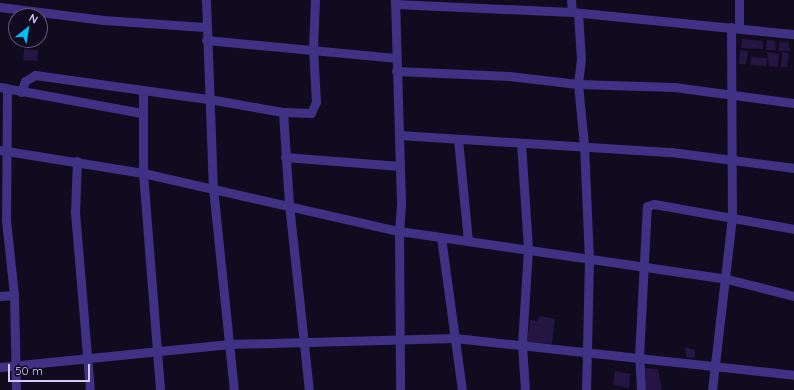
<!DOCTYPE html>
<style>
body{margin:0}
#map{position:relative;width:794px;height:390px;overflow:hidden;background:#110b20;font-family:Quicksand,sans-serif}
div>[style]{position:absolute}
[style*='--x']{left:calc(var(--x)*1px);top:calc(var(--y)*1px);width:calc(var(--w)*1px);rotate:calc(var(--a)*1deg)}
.building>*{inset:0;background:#241542;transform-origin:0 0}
.minor>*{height:9px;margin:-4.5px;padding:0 4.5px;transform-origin:4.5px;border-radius:4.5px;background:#3f3183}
span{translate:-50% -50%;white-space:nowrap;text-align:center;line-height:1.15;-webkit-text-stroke:3.5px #110b20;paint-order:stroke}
.north{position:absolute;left:8px;top:8px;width:40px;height:40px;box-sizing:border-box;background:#110b20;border:1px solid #605779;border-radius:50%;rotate:30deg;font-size:11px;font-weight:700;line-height:16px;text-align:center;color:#d6c9ff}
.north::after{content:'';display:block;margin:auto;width:14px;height:18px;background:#00bdf4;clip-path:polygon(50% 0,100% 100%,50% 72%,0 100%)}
.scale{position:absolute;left:8px;top:364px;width:82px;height:18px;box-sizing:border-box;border:2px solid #d6c9ff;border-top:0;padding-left:5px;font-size:12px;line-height:14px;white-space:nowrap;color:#d6c9ff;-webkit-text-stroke:3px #110b20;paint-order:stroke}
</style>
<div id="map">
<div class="building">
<i style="clip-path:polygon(742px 39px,763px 41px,763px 49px,741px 48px)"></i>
<i style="clip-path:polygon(767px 40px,775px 41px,776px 50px,766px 50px)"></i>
<i style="clip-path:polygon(780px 42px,788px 42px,790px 51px,778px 51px)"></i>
<i style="left:24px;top:49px;width:14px;height:11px;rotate:4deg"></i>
<i style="clip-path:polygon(740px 50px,748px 51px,746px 64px,739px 64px)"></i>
<i style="clip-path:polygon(767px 52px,779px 54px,778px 67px,769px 66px)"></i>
<i style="clip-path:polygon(782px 52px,789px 53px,787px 67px,781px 67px)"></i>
<i style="left:751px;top:57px;width:16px;height:8px;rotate:4deg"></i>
<i style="clip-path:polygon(540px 316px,555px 319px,552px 344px,527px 342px,530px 320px,537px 321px)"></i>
<i style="clip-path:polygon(685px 347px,695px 350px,695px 358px,686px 357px)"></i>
<i style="clip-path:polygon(645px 368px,658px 369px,662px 390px,646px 390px)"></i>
<i style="clip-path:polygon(615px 371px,630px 374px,629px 388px,613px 385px)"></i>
</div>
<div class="minor">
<i style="--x:206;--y:0;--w:188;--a:87.9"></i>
<i style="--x:213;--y:188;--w:203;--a:84.1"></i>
<i style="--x:395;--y:0;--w:204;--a:88.3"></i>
<i style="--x:401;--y:204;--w:27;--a:94"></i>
<i style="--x:399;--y:231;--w:159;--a:89.6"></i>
<i style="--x:571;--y:0;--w:12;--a:85"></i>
<i style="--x:395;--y:4;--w:177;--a:2.6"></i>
<i style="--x:572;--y:12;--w:223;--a:5.7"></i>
<i style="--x:0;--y:7;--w:104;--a:7.2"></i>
<i style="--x:103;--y:20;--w:102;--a:3.9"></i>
<i style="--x:578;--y:13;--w:46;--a:86.3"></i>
<i style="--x:581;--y:59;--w:25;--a:97"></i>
<i style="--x:578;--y:84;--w:61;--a:84.4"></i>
<i style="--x:584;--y:145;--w:115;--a:87.5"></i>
<i style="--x:589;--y:260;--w:130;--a:91.3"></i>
<i style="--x:739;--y:28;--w:28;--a:-90"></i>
<i style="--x:206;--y:40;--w:190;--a:5.4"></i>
<i style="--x:396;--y:71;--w:113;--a:2.5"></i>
<i style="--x:509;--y:76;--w:69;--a:6.6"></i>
<i style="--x:578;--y:84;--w:96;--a:1.8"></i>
<i style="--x:674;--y:87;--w:121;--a:7.6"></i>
<i style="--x:0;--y:87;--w:144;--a:10.4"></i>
<i style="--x:7;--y:89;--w:131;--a:90.4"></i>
<i style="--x:6;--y:220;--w:75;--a:83.9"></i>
<i style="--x:14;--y:295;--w:95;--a:88.8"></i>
<i style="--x:143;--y:90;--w:83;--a:90"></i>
<i style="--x:143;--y:173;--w:218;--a:85.5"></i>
<i style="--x:21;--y:92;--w:12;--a:-70"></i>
<i style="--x:25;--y:81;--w:12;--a:-31"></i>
<i style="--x:35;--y:75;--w:176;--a:7.9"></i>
<i style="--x:209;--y:99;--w:75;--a:10"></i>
<i style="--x:283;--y:112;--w:28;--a:2"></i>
<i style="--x:311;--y:113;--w:12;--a:-66"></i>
<i style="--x:316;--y:102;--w:53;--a:-93.2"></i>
<i style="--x:313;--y:49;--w:49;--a:-87.7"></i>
<i style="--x:283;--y:112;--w:92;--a:86.3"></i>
<i style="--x:289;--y:204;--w:187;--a:83.9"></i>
<i style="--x:399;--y:135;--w:273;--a:3.6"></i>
<i style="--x:671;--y:152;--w:124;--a:7.4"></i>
<i style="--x:458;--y:139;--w:102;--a:84.4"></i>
<i style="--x:521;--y:143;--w:106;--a:86.2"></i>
<i style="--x:528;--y:249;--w:96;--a:93.6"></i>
<i style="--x:522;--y:345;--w:45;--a:86.2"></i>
<i style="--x:0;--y:150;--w:145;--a:9.1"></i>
<i style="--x:143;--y:173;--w:262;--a:12.8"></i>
<i style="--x:399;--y:231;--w:327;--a:8.3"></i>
<i style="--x:723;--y:278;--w:73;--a:14.2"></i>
<i style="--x:285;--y:157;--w:115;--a:4.5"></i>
<i style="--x:77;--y:161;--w:51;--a:92.2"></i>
<i style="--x:75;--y:212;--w:179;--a:85.2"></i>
<i style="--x:441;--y:237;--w:154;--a:82.2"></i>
<i style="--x:0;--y:296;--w:14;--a:-4"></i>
<i style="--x:0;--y:367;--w:231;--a:-5.7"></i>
<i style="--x:230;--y:344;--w:225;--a:-1.5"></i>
<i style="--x:455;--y:338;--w:341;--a:6.2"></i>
<i style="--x:641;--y:390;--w:33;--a:-93"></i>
<i style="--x:639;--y:357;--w:151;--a:-87"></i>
<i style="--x:647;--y:206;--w:7;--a:-16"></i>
<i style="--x:654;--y:204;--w:142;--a:10.1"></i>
<i style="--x:712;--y:390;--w:173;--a:-83.4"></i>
<i style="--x:732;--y:218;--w:191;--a:-90.3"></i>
</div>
<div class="north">N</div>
<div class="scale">50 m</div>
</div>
